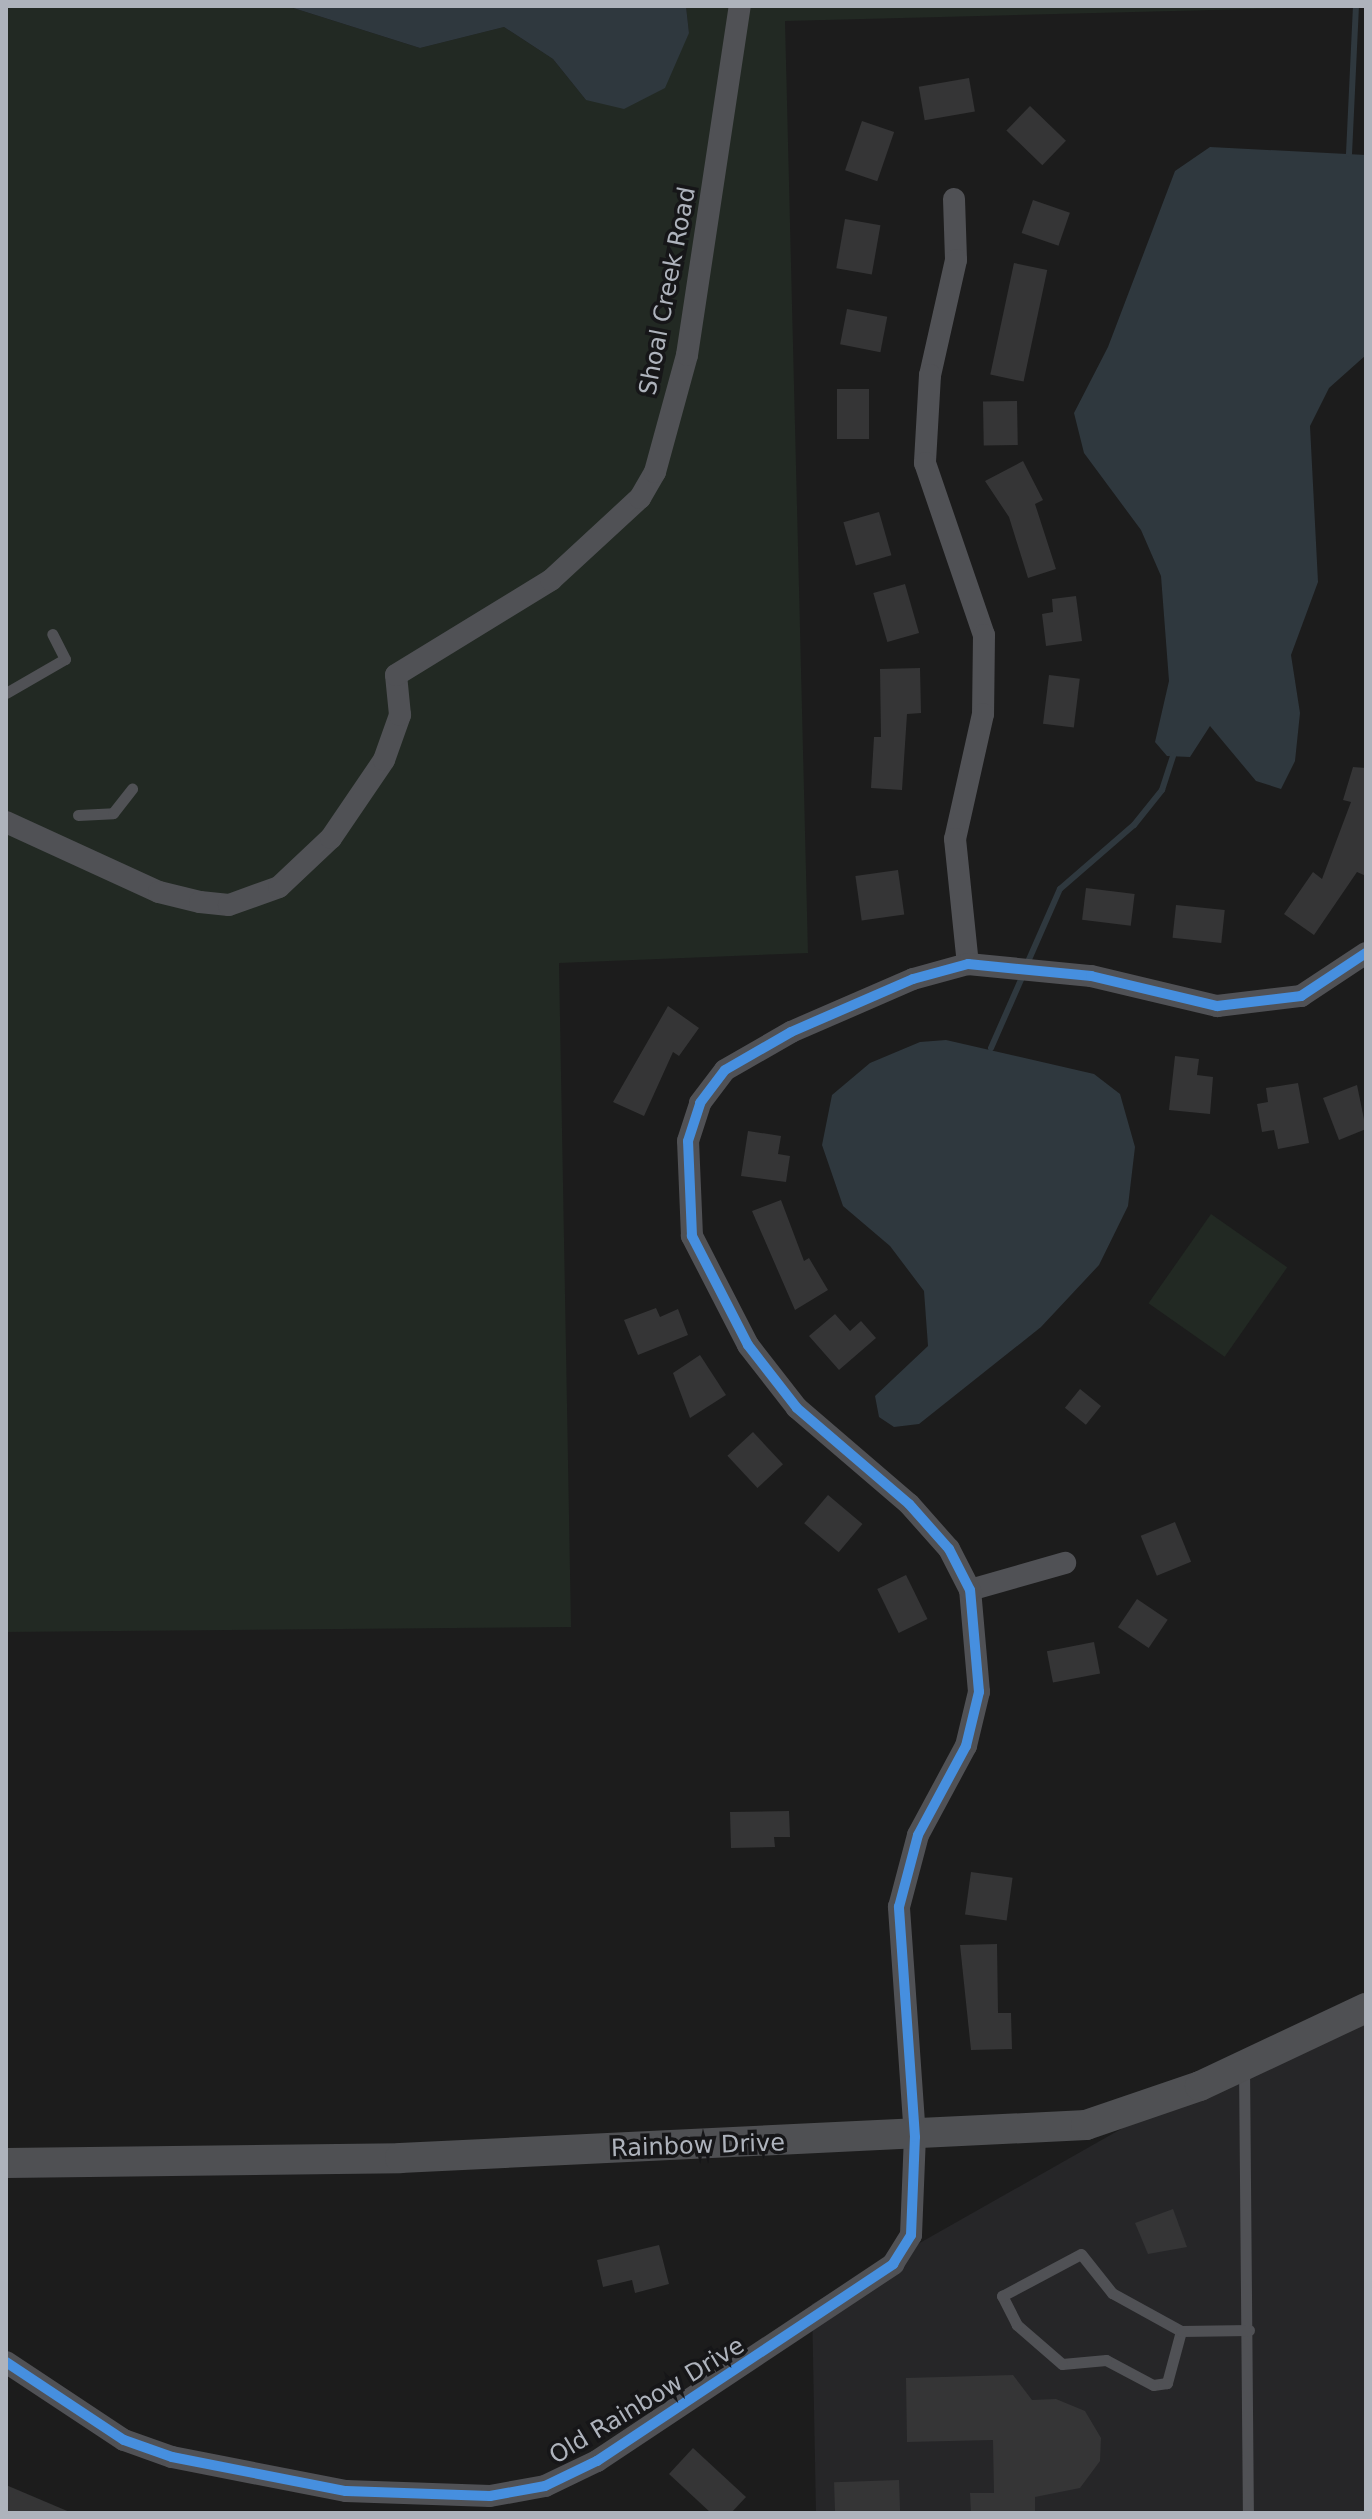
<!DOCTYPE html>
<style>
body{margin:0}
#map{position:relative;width:1372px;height:2519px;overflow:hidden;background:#1c1c1c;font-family:"DejaVu Sans",sans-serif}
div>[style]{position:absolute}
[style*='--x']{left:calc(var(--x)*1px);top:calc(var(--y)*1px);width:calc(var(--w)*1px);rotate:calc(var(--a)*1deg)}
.built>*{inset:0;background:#262628}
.green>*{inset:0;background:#222923;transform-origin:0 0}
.water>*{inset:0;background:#2f383e}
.stream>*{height:6px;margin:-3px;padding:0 3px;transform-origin:3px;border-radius:3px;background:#2f383e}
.building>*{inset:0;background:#353536;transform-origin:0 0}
.lane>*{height:11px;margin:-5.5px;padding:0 5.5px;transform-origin:5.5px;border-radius:5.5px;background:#505155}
.street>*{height:22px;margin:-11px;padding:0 11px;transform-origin:11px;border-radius:11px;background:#505155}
.secondary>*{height:30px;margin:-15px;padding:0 15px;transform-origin:15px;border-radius:15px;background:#4f5053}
.cycleway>*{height:10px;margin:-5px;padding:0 5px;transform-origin:5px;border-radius:5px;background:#468fdf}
span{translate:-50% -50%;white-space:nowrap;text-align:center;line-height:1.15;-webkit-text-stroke:7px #161618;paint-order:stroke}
.street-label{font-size:24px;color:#aeb3bc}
.frame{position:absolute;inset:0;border:8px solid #aeb3bc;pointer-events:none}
</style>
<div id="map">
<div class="built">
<i style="clip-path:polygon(1366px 2001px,1366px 2513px,816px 2513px,812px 2304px,1271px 2044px)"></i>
</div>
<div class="green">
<i style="clip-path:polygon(6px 6px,287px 6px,420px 48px,504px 27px,553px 59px,586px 100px,689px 33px,686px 6px,1366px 6px,785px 21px,808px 953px,559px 963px,571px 1627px,6px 1632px)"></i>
<i style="left:1211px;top:1214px;width:93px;height:109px;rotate:35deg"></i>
</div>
<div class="water">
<i style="clip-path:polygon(287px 6px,686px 6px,689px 33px,665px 88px,624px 109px,586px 100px,553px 59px,504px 27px,420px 48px)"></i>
<i style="clip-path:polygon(1210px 147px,1366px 155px,1366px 355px,1329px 388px,1310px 426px,1318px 582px,1291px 655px,1300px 713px,1295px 761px,1281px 789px,1256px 781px,1210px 726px,1190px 757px,1167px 756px,1155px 742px,1169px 681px,1161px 576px,1141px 530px,1084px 453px,1074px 413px,1108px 347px,1175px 171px)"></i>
<i style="clip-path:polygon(946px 1040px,1094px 1074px,1120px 1094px,1135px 1147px,1128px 1206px,1099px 1265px,1041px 1327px,919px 1424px,894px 1427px,879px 1417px,875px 1396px,928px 1346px,924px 1291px,890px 1246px,843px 1206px,822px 1145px,832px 1095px,870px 1063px,920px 1042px)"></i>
</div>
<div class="stream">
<i style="--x:1349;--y:154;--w:148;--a:-87.3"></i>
<i style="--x:1027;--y:964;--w:82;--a:-66.3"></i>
<i style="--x:1060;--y:889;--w:98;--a:-40.9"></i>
<i style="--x:1134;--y:825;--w:45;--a:-51.3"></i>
<i style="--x:1162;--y:790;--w:36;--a:-72"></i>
<i style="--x:991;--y:1048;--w:80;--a:-66.3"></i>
</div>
<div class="building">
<i style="left:969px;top:78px;width:34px;height:51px;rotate:80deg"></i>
<i style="left:1030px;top:106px;width:50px;height:34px;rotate:44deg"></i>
<i style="left:862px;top:121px;width:34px;height:52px;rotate:19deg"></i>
<i style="left:1033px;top:200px;width:39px;height:35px;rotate:19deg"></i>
<i style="left:845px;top:219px;width:36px;height:50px;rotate:10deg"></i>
<i style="left:1014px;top:263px;width:34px;height:114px;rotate:12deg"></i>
<i style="left:847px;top:309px;width:41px;height:36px;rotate:11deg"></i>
<i style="left:837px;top:389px;width:32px;height:50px"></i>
<i style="left:1017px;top:401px;width:44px;height:34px;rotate:89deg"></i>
<i style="clip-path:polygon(1023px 461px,1043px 500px,1035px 504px,1056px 569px,1028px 578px,1009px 517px,985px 481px)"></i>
<i style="left:879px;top:512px;width:45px;height:37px;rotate:74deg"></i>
<i style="left:905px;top:584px;width:51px;height:33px;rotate:74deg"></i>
<i style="clip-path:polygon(1076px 596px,1082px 641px,1046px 646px,1042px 614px,1053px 612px,1052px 599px)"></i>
<i style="clip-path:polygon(920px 668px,921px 713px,907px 714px,902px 790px,871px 788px,874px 737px,881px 737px,880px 669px)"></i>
<i style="left:1049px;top:675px;width:31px;height:49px;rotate:7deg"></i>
<i style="clip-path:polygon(1353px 767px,1366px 768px,1366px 876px,1357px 872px,1314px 935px,1284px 914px,1313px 872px,1322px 879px,1351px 802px,1343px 800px)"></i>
<i style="left:898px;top:870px;width:45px;height:43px;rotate:82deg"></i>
<i style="left:1086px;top:888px;width:49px;height:32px;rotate:7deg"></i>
<i style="left:1176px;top:905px;width:49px;height:33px;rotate:6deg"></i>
<i style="clip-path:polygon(668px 1006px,699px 1028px,679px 1056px,673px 1052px,644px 1116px,613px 1102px)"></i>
<i style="clip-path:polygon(1175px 1056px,1199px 1059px,1197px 1075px,1213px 1077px,1210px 1114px,1169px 1110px)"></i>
<i style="clip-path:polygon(1298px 1083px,1309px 1143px,1278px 1149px,1274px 1130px,1262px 1132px,1257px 1104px,1268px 1102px,1266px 1088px)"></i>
<i style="clip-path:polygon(1357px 1085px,1366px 1129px,1339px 1140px,1323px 1098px)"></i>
<i style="clip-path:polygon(748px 1131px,781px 1136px,778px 1154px,790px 1156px,786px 1182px,741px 1176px)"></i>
<i style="clip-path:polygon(781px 1200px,804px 1261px,809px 1258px,828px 1290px,795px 1310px,752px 1211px)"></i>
<i style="clip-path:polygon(656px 1308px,660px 1317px,678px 1309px,688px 1335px,638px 1355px,624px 1320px)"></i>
<i style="clip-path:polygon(835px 1314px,850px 1331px,861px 1321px,876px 1338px,839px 1370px,809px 1336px)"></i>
<i style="clip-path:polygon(700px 1355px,726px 1395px,690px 1418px,673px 1373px)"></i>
<i style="left:1080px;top:1389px;width:27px;height:24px;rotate:39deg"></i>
<i style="left:753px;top:1432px;width:44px;height:35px;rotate:47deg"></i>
<i style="left:828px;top:1495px;width:45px;height:37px;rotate:40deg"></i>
<i style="left:1175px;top:1522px;width:43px;height:37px;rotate:68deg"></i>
<i style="left:906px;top:1575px;width:49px;height:32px;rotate:64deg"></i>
<i style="left:1137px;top:1599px;width:37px;height:34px;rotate:34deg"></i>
<i style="left:1094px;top:1642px;width:32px;height:48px;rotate:79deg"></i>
<i style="clip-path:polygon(789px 1811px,790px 1837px,774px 1837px,775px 1847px,731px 1848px,730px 1812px)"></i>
<i style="left:971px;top:1872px;width:42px;height:43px;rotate:8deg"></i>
<i style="clip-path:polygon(997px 1944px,998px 2013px,1011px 2013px,1012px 2049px,971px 2050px,960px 1945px)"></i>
<i style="clip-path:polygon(1173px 2209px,1187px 2247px,1148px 2254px,1135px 2223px)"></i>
<i style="clip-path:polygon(659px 2245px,669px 2284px,635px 2293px,632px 2280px,603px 2287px,597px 2260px)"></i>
<i style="clip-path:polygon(1013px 2375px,1032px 2400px,1056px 2399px,1085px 2411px,1101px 2438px,1100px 2461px,1080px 2488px,1035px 2497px,1035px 2513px,971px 2513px,970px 2493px,994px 2493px,993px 2440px,907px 2442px,906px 2378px)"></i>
<i style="clip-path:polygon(693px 2448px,746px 2497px,731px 2513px,711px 2513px,669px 2474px)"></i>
<i style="left:899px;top:2480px;width:33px;height:65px;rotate:88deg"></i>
<i style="clip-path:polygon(6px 2485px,72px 2513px,6px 2513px)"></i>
</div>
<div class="lane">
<i style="--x:6;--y:693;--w:68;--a:-30"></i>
<i style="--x:65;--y:659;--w:28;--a:-117"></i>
<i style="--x:78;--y:815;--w:35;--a:-3"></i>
<i style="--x:113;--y:813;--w:31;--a:-52"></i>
<i style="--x:1244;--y:2066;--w:447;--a:89.5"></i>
<i style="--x:1181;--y:2331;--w:54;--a:105.1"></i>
<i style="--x:1167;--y:2383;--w:14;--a:172"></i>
<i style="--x:1153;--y:2385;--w:53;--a:-152"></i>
<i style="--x:1106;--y:2360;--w:44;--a:174.8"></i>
<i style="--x:1062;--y:2364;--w:60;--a:-139.1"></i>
<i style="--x:1017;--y:2325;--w:33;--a:-117"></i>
<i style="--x:1002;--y:2296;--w:89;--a:-28"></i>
<i style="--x:1081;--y:2254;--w:50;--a:51.5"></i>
<i style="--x:1112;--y:2293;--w:79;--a:28.8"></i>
<i style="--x:1181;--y:2331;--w:68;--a:-0.8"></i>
</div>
<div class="street">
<i style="--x:954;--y:199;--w:61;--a:88.1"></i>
<i style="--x:956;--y:260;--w:118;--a:102.7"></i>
<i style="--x:930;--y:375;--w:88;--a:93.3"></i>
<i style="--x:925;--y:463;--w:182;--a:71.1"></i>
<i style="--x:984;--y:635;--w:79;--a:90.7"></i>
<i style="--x:983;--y:714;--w:128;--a:102.6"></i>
<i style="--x:955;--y:839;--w:126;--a:84.1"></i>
<i style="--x:6;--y:822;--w:168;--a:24.6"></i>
<i style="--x:159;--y:892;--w:42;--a:13.7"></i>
<i style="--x:200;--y:902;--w:29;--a:6"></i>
<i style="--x:229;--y:905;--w:53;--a:-19.8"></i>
<i style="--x:279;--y:887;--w:71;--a:-43.3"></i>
<i style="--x:331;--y:838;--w:94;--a:-55.8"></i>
<i style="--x:384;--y:760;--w:48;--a:-70.4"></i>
<i style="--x:400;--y:715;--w:40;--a:-95.7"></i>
<i style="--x:396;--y:675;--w:182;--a:-31.5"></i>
<i style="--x:551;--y:580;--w:121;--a:-42.7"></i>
<i style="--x:640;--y:498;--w:30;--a:-60"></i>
<i style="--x:655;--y:472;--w:121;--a:-74.7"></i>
<i style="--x:687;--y:355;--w:353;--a:-81.4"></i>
<i style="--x:970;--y:1590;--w:99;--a:-15.9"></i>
<i style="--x:6;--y:2362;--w:141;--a:33.5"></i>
<i style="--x:124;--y:2440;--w:51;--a:19.5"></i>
<i style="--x:172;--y:2457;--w:177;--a:11.1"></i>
<i style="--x:346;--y:2491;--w:144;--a:2"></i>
<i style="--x:490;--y:2496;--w:56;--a:-10.3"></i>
<i style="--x:545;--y:2486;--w:58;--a:-25.7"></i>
<i style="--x:597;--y:2461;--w:356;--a:-33.6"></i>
<i style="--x:893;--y:2264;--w:34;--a:-58"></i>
<i style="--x:911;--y:2235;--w:98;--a:-87.7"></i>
<i style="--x:915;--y:2137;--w:231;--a:-94"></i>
<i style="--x:899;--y:1907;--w:74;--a:-75.2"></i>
<i style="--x:918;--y:1835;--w:101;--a:-61.7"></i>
<i style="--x:966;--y:1746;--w:56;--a:-76.5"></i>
<i style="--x:979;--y:1692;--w:102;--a:-95"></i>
<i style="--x:970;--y:1590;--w:46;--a:-117.1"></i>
<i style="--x:949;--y:1549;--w:60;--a:-131.6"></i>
<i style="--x:909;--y:1504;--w:148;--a:-139.4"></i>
<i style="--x:797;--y:1408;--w:80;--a:-127.9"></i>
<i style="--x:748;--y:1345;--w:123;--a:-117.2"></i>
<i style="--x:692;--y:1236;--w:95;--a:-92.4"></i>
<i style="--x:688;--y:1141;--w:40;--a:-72"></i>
<i style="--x:700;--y:1103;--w:41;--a:-52.9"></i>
<i style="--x:725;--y:1070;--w:76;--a:-29.9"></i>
<i style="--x:791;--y:1032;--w:133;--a:-23.5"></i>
<i style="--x:913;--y:979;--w:57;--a:-15.3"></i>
<i style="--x:968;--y:964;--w:124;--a:5.6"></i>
<i style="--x:1091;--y:976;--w:130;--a:13.4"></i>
<i style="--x:1217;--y:1006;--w:85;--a:-6.8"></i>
<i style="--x:1301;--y:996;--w:78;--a:-33.5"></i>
</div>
<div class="secondary">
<i style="--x:6;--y:2163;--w:394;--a:-0.7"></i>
<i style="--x:400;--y:2158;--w:687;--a:-2.75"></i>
<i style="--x:1086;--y:2125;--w:120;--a:-18.9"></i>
<i style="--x:1200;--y:2086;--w:183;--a:-25.2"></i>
</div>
<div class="cycleway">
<i style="--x:6;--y:2362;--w:141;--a:33.5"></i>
<i style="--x:124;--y:2440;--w:51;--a:19.5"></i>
<i style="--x:172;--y:2457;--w:177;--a:11.1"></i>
<i style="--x:346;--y:2491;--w:144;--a:2"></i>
<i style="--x:490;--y:2496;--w:56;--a:-10.3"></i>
<i style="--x:545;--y:2486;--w:58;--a:-25.7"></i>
<i style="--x:597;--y:2461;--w:356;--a:-33.6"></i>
<i style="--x:893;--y:2264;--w:34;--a:-58"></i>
<i style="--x:911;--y:2235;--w:98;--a:-87.7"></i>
<i style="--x:915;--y:2137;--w:231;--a:-94"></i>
<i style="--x:899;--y:1907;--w:74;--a:-75.2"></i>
<i style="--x:918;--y:1835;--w:101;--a:-61.7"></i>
<i style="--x:966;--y:1746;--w:56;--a:-76.5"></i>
<i style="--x:979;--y:1692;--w:102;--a:-95"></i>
<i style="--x:970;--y:1590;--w:46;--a:-117.1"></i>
<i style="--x:949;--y:1549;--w:60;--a:-131.6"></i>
<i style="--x:909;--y:1504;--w:148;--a:-139.4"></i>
<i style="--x:797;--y:1408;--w:80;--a:-127.9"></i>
<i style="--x:748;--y:1345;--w:123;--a:-117.2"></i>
<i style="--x:692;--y:1236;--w:95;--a:-92.4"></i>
<i style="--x:688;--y:1141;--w:40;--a:-72"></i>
<i style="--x:700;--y:1103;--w:41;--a:-52.9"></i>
<i style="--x:725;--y:1070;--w:76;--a:-29.9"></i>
<i style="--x:791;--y:1032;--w:133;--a:-23.5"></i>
<i style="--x:913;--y:979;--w:57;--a:-15.3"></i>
<i style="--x:968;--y:964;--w:124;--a:5.6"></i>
<i style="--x:1091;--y:976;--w:130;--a:13.4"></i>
<i style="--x:1217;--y:1006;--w:85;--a:-6.8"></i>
<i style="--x:1301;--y:996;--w:78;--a:-33.5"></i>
</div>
<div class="street-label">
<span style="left:668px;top:291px;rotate:-79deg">Shoal Creek Road</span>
<span style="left:698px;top:2146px;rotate:-2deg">Rainbow Drive</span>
<span style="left:647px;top:2401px;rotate:-31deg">Old Rainbow Drive</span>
</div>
<div class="frame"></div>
</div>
